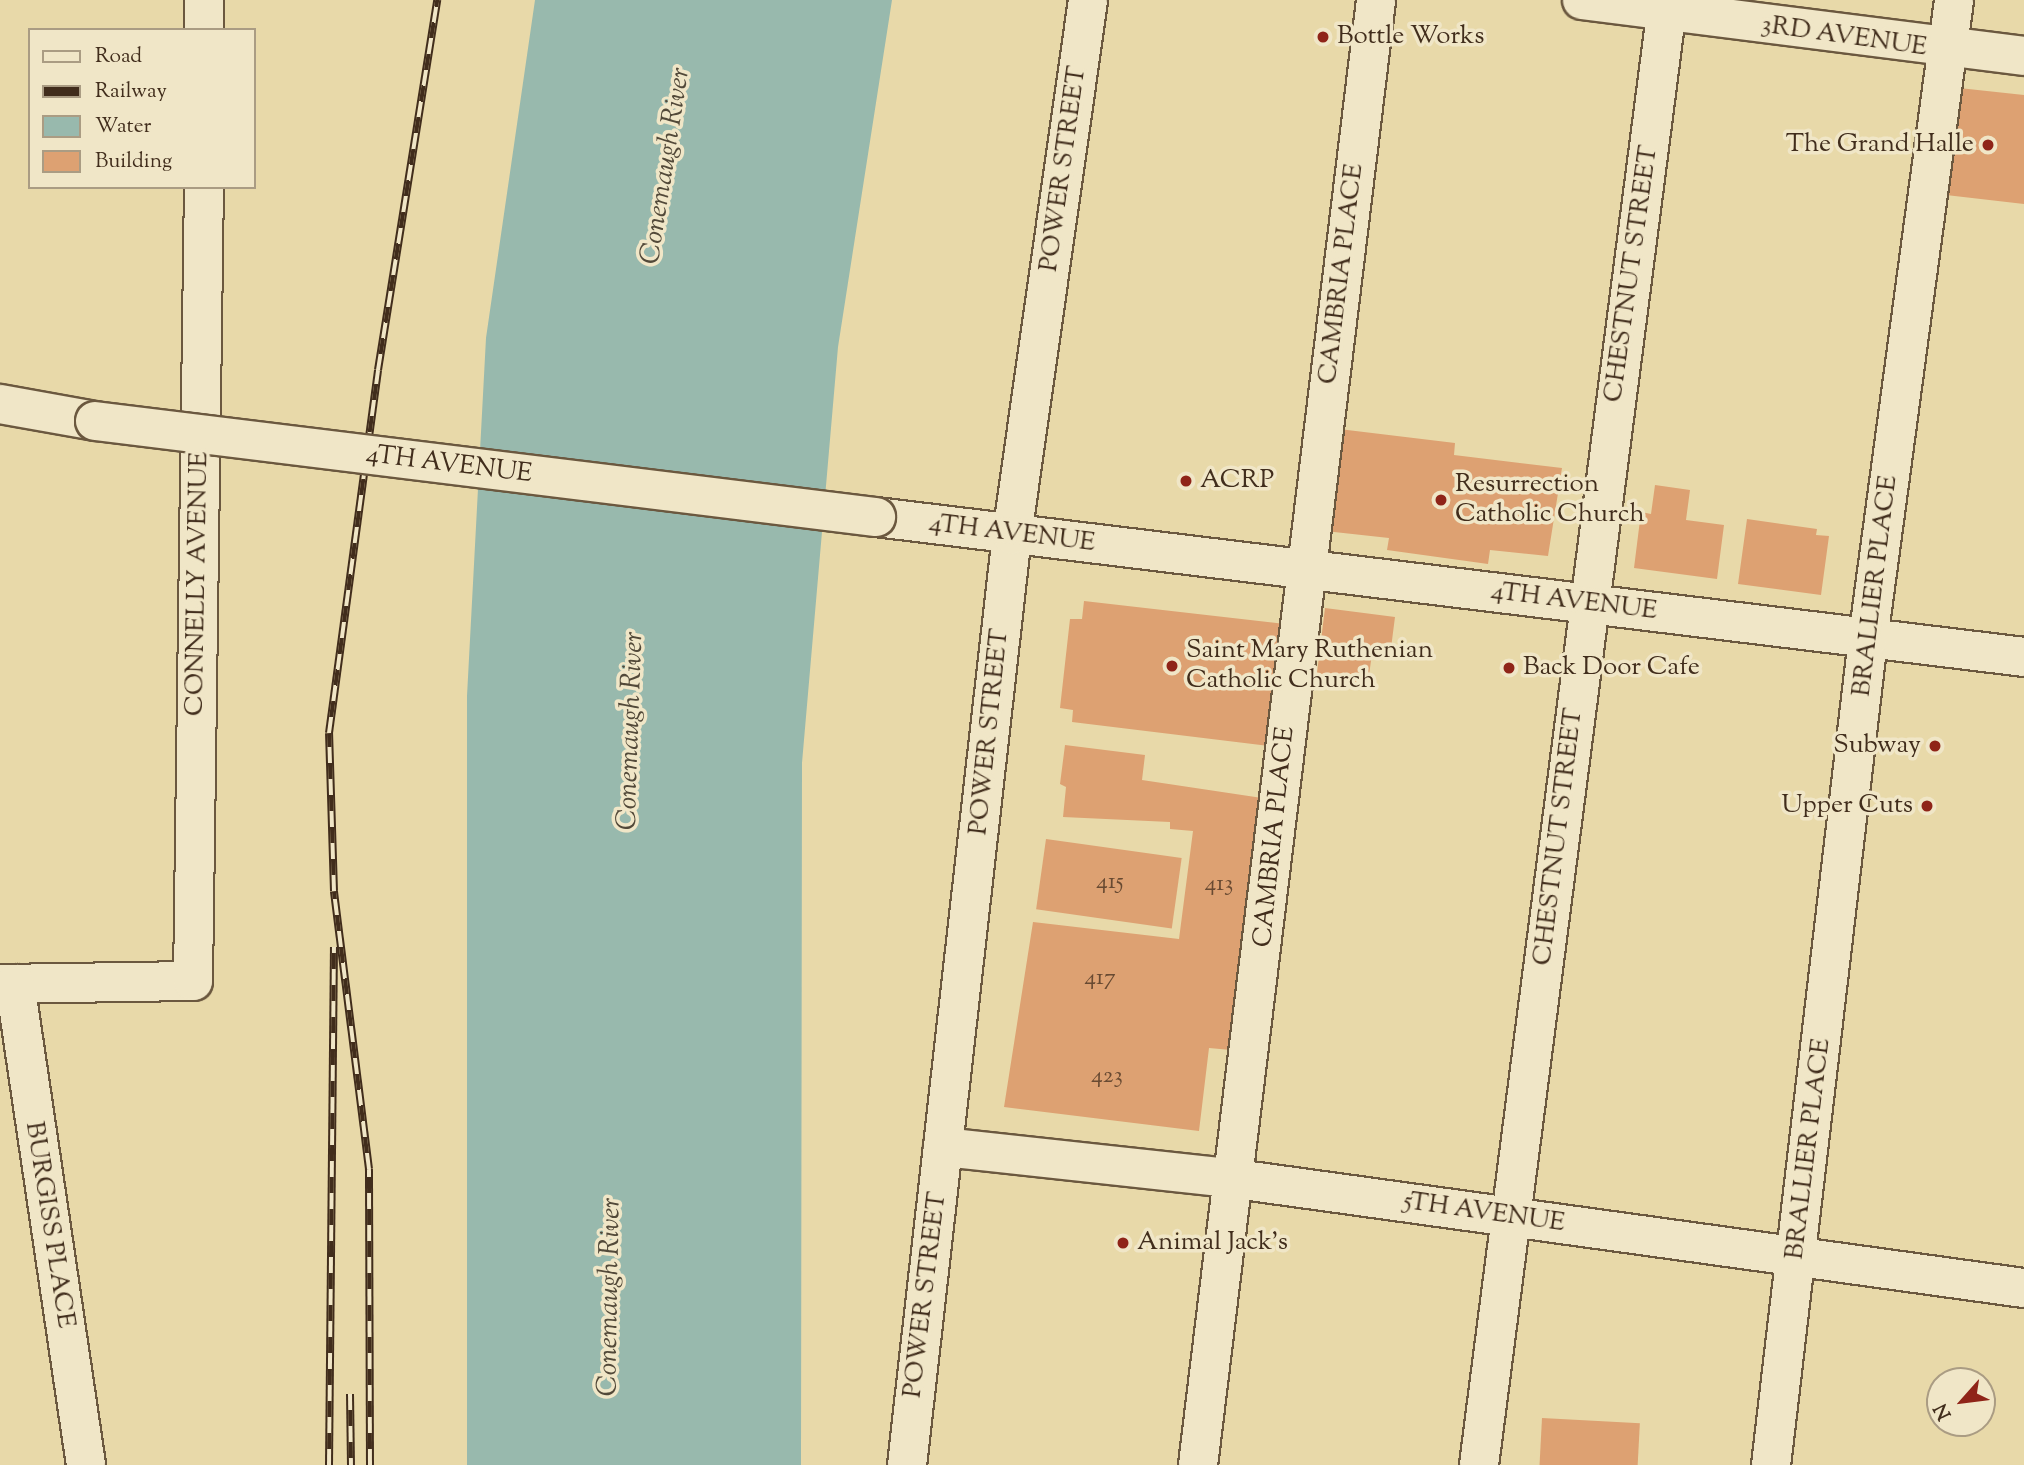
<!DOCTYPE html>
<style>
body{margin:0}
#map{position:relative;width:2024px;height:1465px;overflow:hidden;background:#e8d9a9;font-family:"Sorts Mill Goudy",serif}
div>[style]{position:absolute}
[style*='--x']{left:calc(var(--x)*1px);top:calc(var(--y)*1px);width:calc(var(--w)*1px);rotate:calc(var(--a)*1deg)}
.water>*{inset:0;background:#98b9ad}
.building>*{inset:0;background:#dda172;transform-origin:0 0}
.roads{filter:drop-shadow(2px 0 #6b583f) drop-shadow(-2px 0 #6b583f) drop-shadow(0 2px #6b583f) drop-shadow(0 -2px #6b583f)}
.minor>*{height:38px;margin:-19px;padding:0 19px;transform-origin:19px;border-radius:19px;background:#f0e6c7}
.rail>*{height:8px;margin-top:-4px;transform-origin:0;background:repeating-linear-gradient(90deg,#f0e6c7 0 16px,#412d1c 0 32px);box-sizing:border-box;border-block:2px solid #412d1c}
.bridges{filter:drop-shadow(2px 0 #6b583f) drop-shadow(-2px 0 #6b583f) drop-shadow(0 2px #6b583f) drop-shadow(0 -2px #6b583f)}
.minor-bridge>*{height:38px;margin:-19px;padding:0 19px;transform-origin:19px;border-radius:19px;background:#f0e6c7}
.dots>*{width:19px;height:19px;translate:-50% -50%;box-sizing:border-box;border:4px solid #f0e6c7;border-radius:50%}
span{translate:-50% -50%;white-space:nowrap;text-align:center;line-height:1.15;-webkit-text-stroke:7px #f0e6c7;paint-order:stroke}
.number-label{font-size:23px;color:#684a32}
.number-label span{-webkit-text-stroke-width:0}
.poi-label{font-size:26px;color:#412d1c}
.left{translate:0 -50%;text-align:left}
.right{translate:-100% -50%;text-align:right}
.street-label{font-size:26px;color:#412d1c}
.water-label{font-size:28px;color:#524939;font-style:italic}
.legend{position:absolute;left:28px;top:28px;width:228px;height:161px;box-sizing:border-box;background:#f0e6c7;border:2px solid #aa9c83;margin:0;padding:9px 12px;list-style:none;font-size:21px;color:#412d1c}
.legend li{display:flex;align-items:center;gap:14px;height:35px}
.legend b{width:35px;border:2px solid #aa9c83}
.north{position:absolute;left:1926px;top:1367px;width:70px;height:70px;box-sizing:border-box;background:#f0e6c7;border:2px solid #aa9c83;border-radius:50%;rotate:242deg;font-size:19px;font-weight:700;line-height:28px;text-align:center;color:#412d1c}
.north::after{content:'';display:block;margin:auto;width:24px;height:32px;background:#8f2418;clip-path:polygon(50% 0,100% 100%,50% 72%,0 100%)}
</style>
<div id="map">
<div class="water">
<i style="clip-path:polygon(535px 0,892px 0,838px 347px,802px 763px,801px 1465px,467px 1465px,467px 696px,486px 338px)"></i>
</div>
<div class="building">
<i style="clip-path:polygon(1959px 88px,2024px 95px,2024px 204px,1946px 195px)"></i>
<i style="clip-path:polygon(1339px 429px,1455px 443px,1454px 455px,1562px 468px,1548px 556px,1490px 550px,1488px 564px,1387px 550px,1389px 538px,1325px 531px)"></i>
<i style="clip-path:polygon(1655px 485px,1690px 490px,1686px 520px,1724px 525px,1717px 579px,1634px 568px,1641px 512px,1651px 514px)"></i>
<i style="clip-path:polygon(1747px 519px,1817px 529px,1816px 535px,1829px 536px,1821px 595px,1738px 584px)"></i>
<i style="clip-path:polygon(1084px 601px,1285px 624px,1269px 746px,1072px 722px,1073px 710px,1060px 708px,1070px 619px,1082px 619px)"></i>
<i style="clip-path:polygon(1325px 608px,1395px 617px,1390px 656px,1372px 654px,1367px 689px,1316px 681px)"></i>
<i style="clip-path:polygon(1065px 745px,1145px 755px,1142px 780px,1262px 798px,1231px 1050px,1209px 1048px,1199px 1131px,1004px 1107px,1033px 922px,1179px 939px,1193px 831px,1170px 829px,1170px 822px,1063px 817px,1066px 787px,1060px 784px)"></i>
<i style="left:1046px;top:839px;width:137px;height:71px;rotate:8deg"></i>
<i style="left:1542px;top:1418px;width:98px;height:47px;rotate:3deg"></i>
</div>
<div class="roads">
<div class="minor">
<i style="--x:1582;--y:0;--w:446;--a:7.2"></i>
<i style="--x:204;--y:30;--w:30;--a:-90"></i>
<i style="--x:0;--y:404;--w:97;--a:10.1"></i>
<i style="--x:876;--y:517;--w:1157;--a:6.95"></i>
<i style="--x:0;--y:984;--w:193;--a:-0.9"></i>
<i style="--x:193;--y:981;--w:794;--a:-89.21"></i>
<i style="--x:15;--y:984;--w:486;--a:81.6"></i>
<i style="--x:943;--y:1147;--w:295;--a:6.2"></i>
<i style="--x:1236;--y:1179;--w:796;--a:7.88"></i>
<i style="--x:907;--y:1465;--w:936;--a:-83.56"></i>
<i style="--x:1012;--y:535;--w:540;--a:-81.91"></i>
<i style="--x:1198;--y:1465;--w:1476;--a:-83.07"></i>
<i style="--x:1479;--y:1465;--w:1477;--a:-82.65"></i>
<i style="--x:1771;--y:1465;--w:832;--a:-83.3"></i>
<i style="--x:1868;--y:639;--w:645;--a:-82.33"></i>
</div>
</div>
<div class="rail">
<i style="--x:350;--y:1394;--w:71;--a:89.2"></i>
<i style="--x:329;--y:1465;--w:518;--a:-89.45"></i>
<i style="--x:370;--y:1465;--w:296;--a:-90.2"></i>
<i style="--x:369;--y:1169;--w:280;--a:-97.2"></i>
<i style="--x:334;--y:891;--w:158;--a:-91.8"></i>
<i style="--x:329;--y:733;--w:366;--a:-82.3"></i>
<i style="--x:378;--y:370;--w:375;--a:-80.9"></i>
</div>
<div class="bridges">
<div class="minor-bridge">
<i style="--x:95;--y:421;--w:787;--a:7.01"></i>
</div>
</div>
<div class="dots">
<i style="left:1323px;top:37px;background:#8f2418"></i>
<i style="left:1988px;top:145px;background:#8f2418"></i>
<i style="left:1186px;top:481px;background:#8f2418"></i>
<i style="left:1441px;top:500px;background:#8f2418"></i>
<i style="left:1172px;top:666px;background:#8f2418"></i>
<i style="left:1509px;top:668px;background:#8f2418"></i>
<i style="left:1935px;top:746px;background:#8f2418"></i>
<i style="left:1927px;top:806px;background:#8f2418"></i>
<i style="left:1123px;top:1243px;background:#8f2418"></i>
</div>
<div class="number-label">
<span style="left:1110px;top:883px">415</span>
<span style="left:1219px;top:885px">413</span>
<span style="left:1100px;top:979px">417</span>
<span style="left:1107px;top:1077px">423</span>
</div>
<div class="poi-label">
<span class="left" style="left:1337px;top:37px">Bottle Works</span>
<span class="right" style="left:1974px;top:145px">The Grand Halle</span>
<span class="left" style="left:1200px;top:481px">ACRP</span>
<span class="left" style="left:1455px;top:500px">Resurrection<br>Catholic Church</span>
<span class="left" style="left:1186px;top:666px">Saint Mary Ruthenian<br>Catholic Church</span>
<span class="left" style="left:1523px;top:668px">Back Door Cafe</span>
<span class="right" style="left:1921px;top:746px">Subway</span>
<span class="right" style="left:1913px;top:806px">Upper Cuts</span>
<span class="left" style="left:1137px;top:1243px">Animal Jack's</span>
</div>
<div class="street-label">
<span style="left:1844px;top:37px;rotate:8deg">3RD AVENUE</span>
<span style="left:1064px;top:169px;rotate:-82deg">POWER STREET</span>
<span style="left:1342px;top:274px;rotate:-83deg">CAMBRIA PLACE</span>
<span style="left:1632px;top:274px;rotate:-82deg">CHESTNUT STREET</span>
<span style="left:449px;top:465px;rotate:7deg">4TH AVENUE</span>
<span style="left:1012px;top:534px;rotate:7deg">4TH AVENUE</span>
<span style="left:198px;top:584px;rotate:-89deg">CONNELLY AVENUE</span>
<span style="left:1876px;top:586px;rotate:-83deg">BRALLIER PLACE</span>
<span style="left:1574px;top:602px;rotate:7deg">4TH AVENUE</span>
<span style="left:990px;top:732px;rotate:-84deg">POWER STREET</span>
<span style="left:1275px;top:837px;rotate:-84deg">CAMBRIA PLACE</span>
<span style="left:1559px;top:837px;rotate:-83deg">CHESTNUT STREET</span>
<span style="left:1809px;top:1149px;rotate:-83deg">BRALLIER PLACE</span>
<span style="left:1484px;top:1213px;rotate:8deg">5TH AVENUE</span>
<span style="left:49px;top:1225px;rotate:81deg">BURGISS PLACE</span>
<span style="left:926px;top:1295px;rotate:-83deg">POWER STREET</span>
</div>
<div class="water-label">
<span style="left:666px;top:166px;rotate:-81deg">Conemaugh River</span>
<span style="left:631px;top:731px;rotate:-88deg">Conemaugh River</span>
<span style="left:610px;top:1297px;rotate:-89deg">Conemaugh River</span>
</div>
<ul class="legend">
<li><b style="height:9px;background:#f0e6c7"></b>Road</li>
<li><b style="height:9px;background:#412d1c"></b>Railway</li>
<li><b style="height:19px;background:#98b9ad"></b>Water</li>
<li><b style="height:19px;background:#dda172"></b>Building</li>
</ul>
<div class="north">N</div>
</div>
